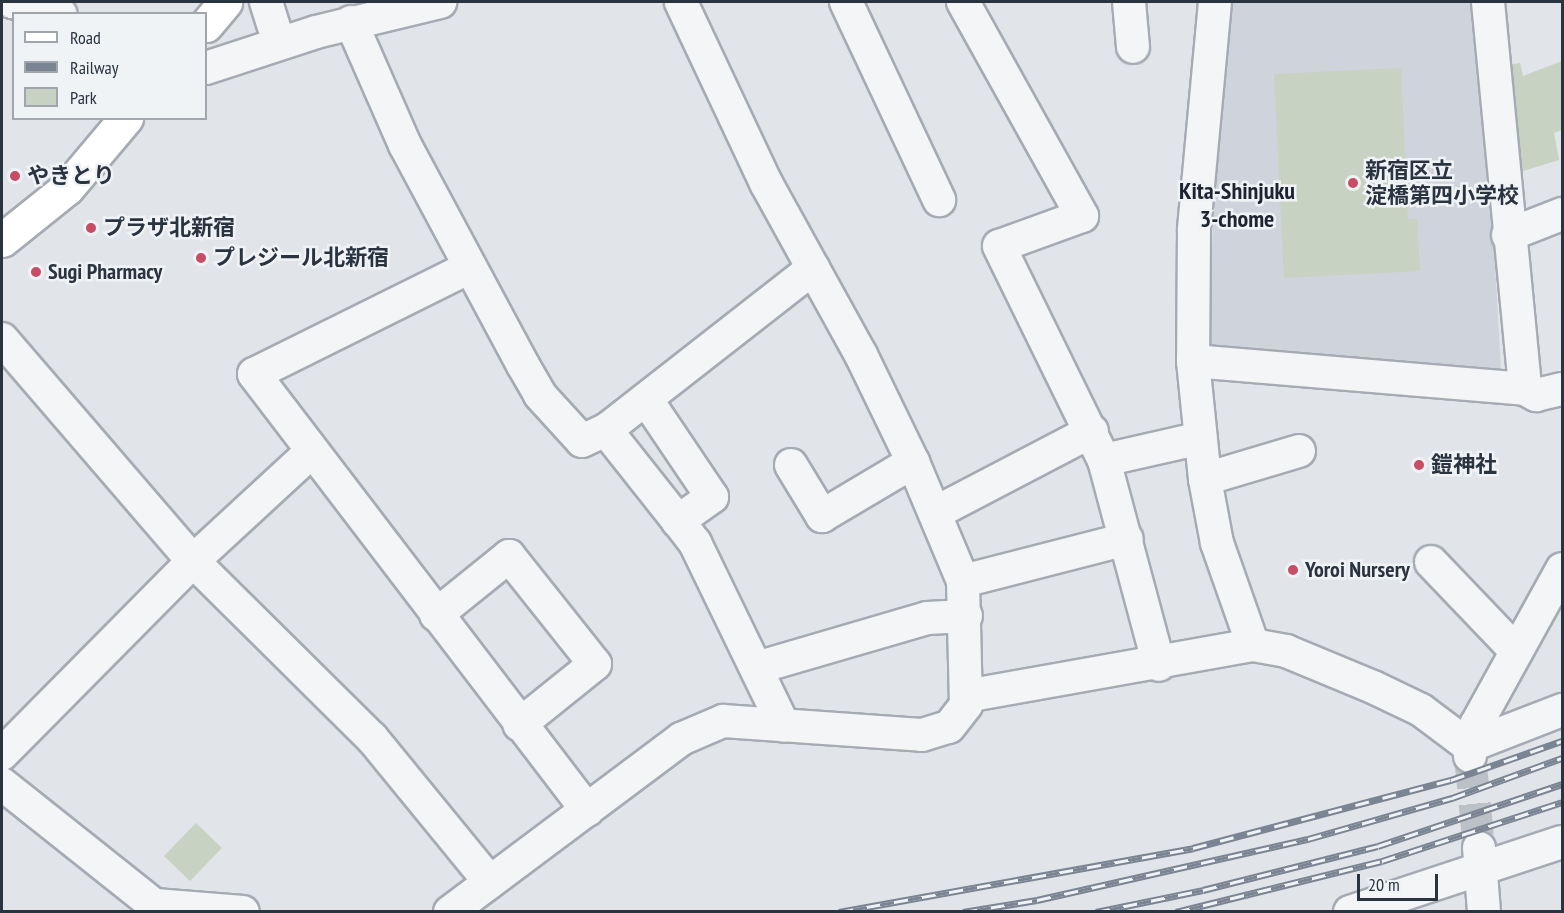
<!DOCTYPE html>
<meta charset="utf-8">
<style>
body{margin:0}
#map{position:relative;width:1564px;height:913px;overflow:hidden;background:#e1e4e9;font-family:"PT Sans Narrow","Noto Sans JP",sans-serif}
div>[style]{position:absolute}
[style*='--x']{left:calc(var(--x)*1px);top:calc(var(--y)*1px);width:calc(var(--w)*1px);rotate:calc(var(--a)*1deg)}
.built>*{inset:0;background:#cfd3db}
.green>*{inset:0;background:#c7d2c2;transform-origin:0 0}
.minor-tunnel>*{height:32px;margin-top:-16px;transform-origin:0;background:repeating-linear-gradient(90deg,#bcc1c7 0 32px,transparent 0 48px)}
.roads{filter:drop-shadow(2px 0 #a6abb3) drop-shadow(-2px 0 #a6abb3) drop-shadow(0 2px #a6abb3) drop-shadow(0 -2px #a6abb3)}
.minor>*{height:32px;margin:-16px;padding:0 16px;transform-origin:16px;border-radius:16px;background:#f3f5f7}
.major>*{height:33px;margin:-16.5px;padding:0 16.5px;transform-origin:16.5px;border-radius:16.5px;background:#fff}
.rail>*{height:7px;margin-top:-3.5px;transform-origin:0;background:repeating-linear-gradient(90deg,#f0f3f6 0 14px,#7b8492 0 28px);box-sizing:border-box;border-block:2px solid #7b8492}
.dots>*{width:16px;height:16px;translate:-50% -50%;box-sizing:border-box;border:3px solid #f0f3f6;border-radius:50%}
span{translate:-50% -50%;white-space:nowrap;text-align:center;line-height:1.15;-webkit-text-stroke:5px #f0f3f6;paint-order:stroke}
.poi-label{font-size:22px;color:#2a3340;font-weight:700}
.left{translate:0 -50%;text-align:left}
.neighbourhood-label{font-size:24px;color:#1c2431;font-weight:700}
.frame{position:absolute;inset:0;border:3px solid #2a3340;pointer-events:none}
.legend{position:absolute;left:12px;top:12px;width:195px;height:108px;box-sizing:border-box;background:#f0f3f6;border:2px solid #a1a6ad;margin:0;padding:8px 10px;list-style:none;font-size:18px;color:#2a3340}
.legend li{display:flex;align-items:center;gap:12px;height:30px}
.legend b{width:30px;border:2px solid #a1a6ad}
.scale{position:absolute;left:1357px;top:874px;width:81px;height:27px;box-sizing:border-box;border:3px solid #2a3340;border-top:0;padding-left:8px;font-size:18px;line-height:21px;white-space:nowrap;color:#2a3340;-webkit-text-stroke:4px #f0f3f6;paint-order:stroke}
</style>
<div id="map">
<div class="built">
<i style="clip-path:polygon(1232px 2px,1480px 2px,1501px 370px,1206px 354px,1225px 11px)"></i>
</div>
<div class="green">
<i style="clip-path:polygon(1562px 61px,1562px 130px,1554px 133px,1559px 160px,1513px 174px,1501px 66px,1520px 63px,1523px 76px)"></i>
<i style="clip-path:polygon(1401px 68px,1408px 219px,1417px 219px,1420px 271px,1284px 278px,1274px 74px)"></i>
<i style="left:196px;top:823px;width:36px;height:46px;rotate:44deg"></i>
</div>
<div class="minor-tunnel">
<i style="--x:1470;--y:756;--w:92;--a:84.4"></i>
</div>
<div class="roads">
<div class="minor">
<i style="--x:12;--y:2;--w:50;--a:13.8"></i>
<i style="--x:266;--y:2;--w:43;--a:72.4"></i>
<i style="--x:846;--y:2;--w:219;--a:64.8"></i>
<i style="--x:963;--y:2;--w:245;--a:60.9"></i>
<i style="--x:1082;--y:216;--w:88;--a:160.1"></i>
<i style="--x:999;--y:246;--w:238;--a:63.9"></i>
<i style="--x:1104;--y:460;--w:212;--a:75"></i>
<i style="--x:1129;--y:2;--w:45;--a:84.9"></i>
<i style="--x:1215;--y:2;--w:229;--a:95.3"></i>
<i style="--x:1194;--y:230;--w:131;--a:90.4"></i>
<i style="--x:1193;--y:361;--w:119;--a:84.2"></i>
<i style="--x:1205;--y:479;--w:65;--a:79.4"></i>
<i style="--x:1217;--y:543;--w:108;--a:70.6"></i>
<i style="--x:1488;--y:2;--w:389;--a:84.5"></i>
<i style="--x:351;--y:22;--w:134;--a:66.3"></i>
<i style="--x:405;--y:145;--w:250;--a:61.8"></i>
<i style="--x:523;--y:365;--w:34;--a:60"></i>
<i style="--x:540;--y:395;--w:62;--a:47.6"></i>
<i style="--x:582;--y:441;--w:26;--a:-25"></i>
<i style="--x:606;--y:430;--w:263;--a:-38"></i>
<i style="--x:206;--y:68;--w:116;--a:-18.1"></i>
<i style="--x:316;--y:32;--w:128;--a:-13.6"></i>
<i style="--x:1508;--y:235;--w:58;--a:-21.3"></i>
<i style="--x:470;--y:267;--w:241;--a:153.6"></i>
<i style="--x:254;--y:374;--w:549;--a:52.63"></i>
<i style="--x:2;--y:339;--w:293;--a:49.3"></i>
<i style="--x:193;--y:561;--w:252;--a:44.7"></i>
<i style="--x:372;--y:738;--w:186;--a:50.7"></i>
<i style="--x:1193;--y:361;--w:333;--a:4.8"></i>
<i style="--x:1525;--y:389;--w:13;--a:29"></i>
<i style="--x:1536;--y:395;--w:27;--a:-13"></i>
<i style="--x:646;--y:399;--w:118;--a:56"></i>
<i style="--x:712;--y:497;--w:42;--a:144.8"></i>
<i style="--x:678;--y:521;--w:28;--a:52"></i>
<i style="--x:695;--y:543;--w:203;--a:64.1"></i>
<i style="--x:606;--y:430;--w:116;--a:51.6"></i>
<i style="--x:1104;--y:460;--w:99;--a:-12.8"></i>
<i style="--x:791;--y:465;--w:60;--a:58.7"></i>
<i style="--x:822;--y:516;--w:106;--a:-30.7"></i>
<i style="--x:1205;--y:479;--w:98;--a:-16.6"></i>
<i style="--x:935;--y:513;--w:177;--a:-27.6"></i>
<i style="--x:1431;--y:562;--w:123;--a:46.3"></i>
<i style="--x:963;--y:581;--w:169;--a:-14.4"></i>
<i style="--x:436;--y:615;--w:94;--a:-38.9"></i>
<i style="--x:509;--y:556;--w:138;--a:51.5"></i>
<i style="--x:595;--y:664;--w:97;--a:141.2"></i>
<i style="--x:756;--y:668;--w:178;--a:-16.3"></i>
<i style="--x:927;--y:618;--w:39;--a:-3"></i>
<i style="--x:966;--y:696;--w:291;--a:-10.1"></i>
<i style="--x:1253;--y:645;--w:34;--a:10"></i>
<i style="--x:1286;--y:651;--w:94;--a:22.5"></i>
<i style="--x:1373;--y:687;--w:53;--a:25.6"></i>
<i style="--x:1421;--y:710;--w:60;--a:36.9"></i>
<i style="--x:1469;--y:746;--w:100;--a:-21.2"></i>
<i style="--x:2;--y:754;--w:272;--a:-45.3"></i>
<i style="--x:193;--y:561;--w:162;--a:-42.7"></i>
<i style="--x:1470;--y:756;--w:10;--a:-96"></i>
<i style="--x:1469;--y:746;--w:22;--a:-72"></i>
<i style="--x:1476;--y:725;--w:178;--a:-61.1"></i>
<i style="--x:2;--y:784;--w:206;--a:38.5"></i>
<i style="--x:1479;--y:848;--w:64;--a:85.5"></i>
<i style="--x:155;--y:905;--w:88;--a:4.5"></i>
<i style="--x:450;--y:912;--w:289;--a:-36.8"></i>
<i style="--x:681;--y:739;--w:46;--a:-23.2"></i>
<i style="--x:723;--y:721;--w:199;--a:4"></i>
<i style="--x:922;--y:735;--w:28;--a:-17"></i>
<i style="--x:949;--y:727;--w:28;--a:-52"></i>
<i style="--x:966;--y:705;--w:124;--a:-91.4"></i>
<i style="--x:963;--y:581;--w:129;--a:-112.8"></i>
<i style="--x:913;--y:462;--w:119;--a:-115.9"></i>
<i style="--x:861;--y:355;--w:196;--a:-118.9"></i>
<i style="--x:766;--y:183;--w:200;--a:-115.2"></i>
<i style="--x:1350;--y:912;--w:223;--a:-18.3"></i>
</div>
<div class="major">
<i style="--x:206;--y:25;--w:30;--a:-50"></i>
<i style="--x:2;--y:240;--w:83;--a:-38.7"></i>
<i style="--x:67;--y:188;--w:92;--a:-49.9"></i>
</div>
</div>
<div class="rail">
<i style="--x:839;--y:912;--w:360;--a:-10.2"></i>
<i style="--x:1193;--y:848;--w:267;--a:-14.8"></i>
<i style="--x:1451;--y:780;--w:118;--a:-19.4"></i>
<i style="--x:963;--y:912;--w:75;--a:-9.2"></i>
<i style="--x:1037;--y:900;--w:278;--a:-12.7"></i>
<i style="--x:1308;--y:839;--w:150;--a:-15.9"></i>
<i style="--x:1452;--y:798;--w:117;--a:-20"></i>
<i style="--x:1096;--y:912;--w:109;--a:-11.6"></i>
<i style="--x:1203;--y:890;--w:180;--a:-14.1"></i>
<i style="--x:1378;--y:846;--w:194;--a:-18.6"></i>
<i style="--x:1176;--y:912;--w:212;--a:-13.9"></i>
<i style="--x:1382;--y:861;--w:189;--a:-18.1"></i>
</div>
<div class="dots">
<i style="left:15px;top:176px;background:#c84c63"></i>
<i style="left:1353px;top:183px;background:#c84c63"></i>
<i style="left:91px;top:228px;background:#c84c63"></i>
<i style="left:201px;top:258px;background:#c84c63"></i>
<i style="left:36px;top:272px;background:#c84c63"></i>
<i style="left:1419px;top:465px;background:#c84c63"></i>
<i style="left:1293px;top:570px;background:#c84c63"></i>
</div>
<div class="poi-label">
<span class="left" style="left:1365px;top:183px">新宿区立<br>淀橋第四小学校</span>
<span class="left" style="left:27px;top:176px">やきとり</span>
<span class="left" style="left:103px;top:228px">プラザ北新宿</span>
<span class="left" style="left:213px;top:258px">プレジール北新宿</span>
<span class="left" style="left:48px;top:272px">Sugi Pharmacy</span>
<span class="left" style="left:1431px;top:465px">鎧神社</span>
<span class="left" style="left:1305px;top:570px">Yoroi Nursery</span>
</div>
<div class="neighbourhood-label">
<span style="left:1237px;top:205px">Kita-Shinjuku<br>3-chome</span>
</div>
<div class="frame"></div>
<ul class="legend">
<li><b style="height:8px;background:#fff"></b>Road</li>
<li><b style="height:8px;background:#7b8492"></b>Railway</li>
<li><b style="height:16px;background:#c7d2c2"></b>Park</li>
</ul>
<div class="scale">20 m</div>
</div>
